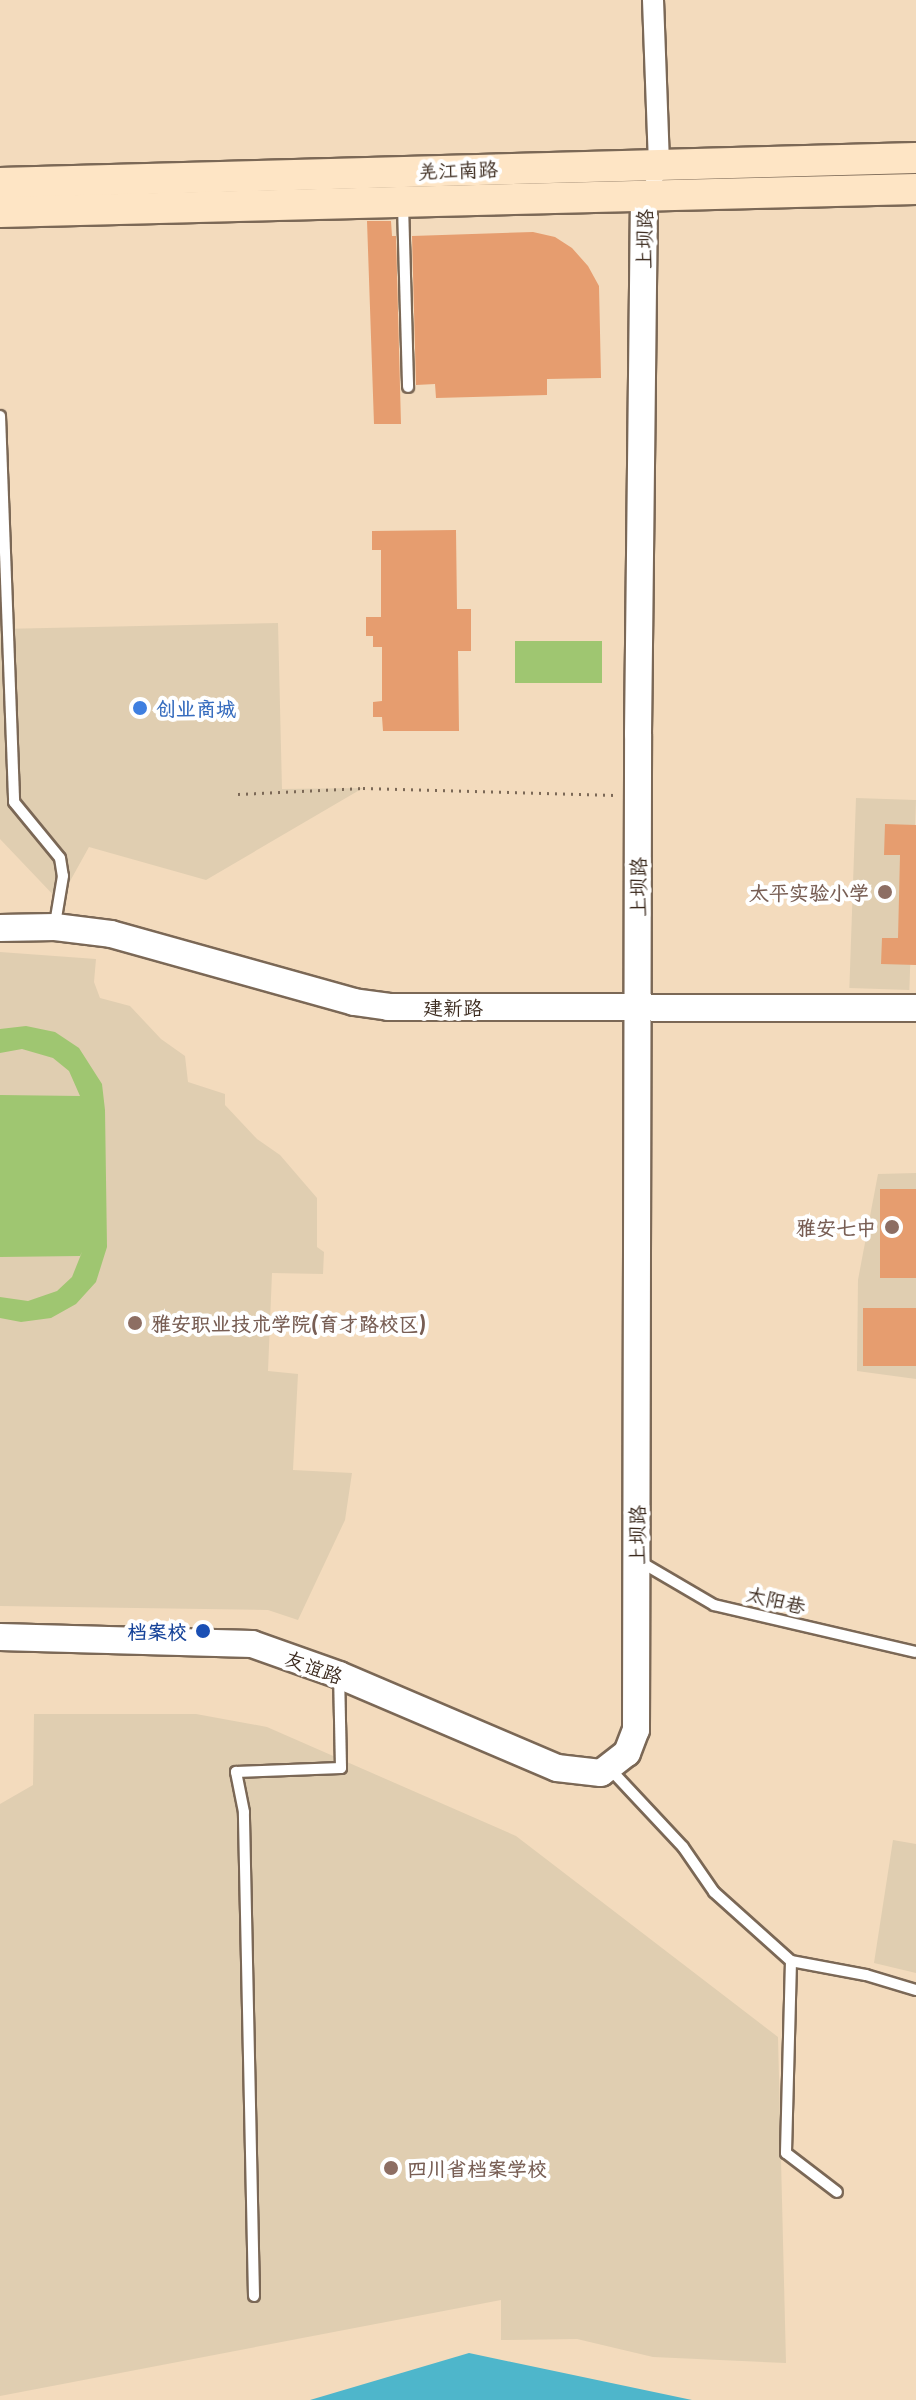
<!DOCTYPE html>
<meta charset="utf-8">
<style>
body{margin:0}
#map{position:relative;width:916px;height:2400px;overflow:hidden;background:#f3dbbd;font-family:"Playpen Sans","LXGW WenKai TC",sans-serif}
div>[style]{position:absolute}
[style*='--x']{left:calc(var(--x)*1px);top:calc(var(--y)*1px);width:calc(var(--w)*1px);rotate:calc(var(--a)*1deg)}
.built>*{inset:0;background:#e0ceb1;transform-origin:0 0}
.green>*{inset:0;background:#9fc671;transform-origin:0 0}
.water>*{inset:0;background:#4eb6cb}
.building>*{inset:0;background:#e69d6f;transform-origin:0 0}
.path>*{height:3px;margin-top:-1.5px;transform-origin:0;background:repeating-linear-gradient(90deg,#7b6856 0 2px,transparent 0 8px)}
.roads{filter:drop-shadow(2px 0 #7b6856) drop-shadow(-2px 0 #7b6856) drop-shadow(0 2px #7b6856) drop-shadow(0 -2px #7b6856)}
.service>*{height:10px;margin:-5px;padding:0 5px;transform-origin:5px;border-radius:5px;background:#fff}
.minor>*{height:20px;margin:-10px;padding:0 10px;transform-origin:10px;border-radius:10px;background:#fff}
.tertiary>*{height:26px;margin:-13px;padding:0 13px;transform-origin:13px;border-radius:13px;background:#fff}
.secondary>*{height:30px;margin:-15px;padding:0 15px;transform-origin:15px;border-radius:15px;background:#fee5c5}
.dots>*{width:22px;height:22px;translate:-50% -50%;box-sizing:border-box;border:4px solid #fff;border-radius:50%}
span{translate:-50% -50%;white-space:nowrap;text-align:center;line-height:1.15;-webkit-text-stroke:8px #fff;paint-order:stroke}
.street-label{font-size:20px;color:#3b2a1e}
.shop-label{font-size:20px;color:#366cbe;font-weight:700}
.left{translate:0 -50%;text-align:left}
.education-label{font-size:20px;color:#785e54;font-weight:700}
.right{translate:-100% -50%;text-align:right}
.transit-label{font-size:20px;color:#164399;font-weight:700}
</style>
<div id="map">
<div class="built">
<i style="clip-path:polygon(278px 623px,282px 789px,363px 788px,206px 880px,89px 847px,59px 901px,0 839px,0 629px)"></i>
<i style="left:856px;top:798px;width:60px;height:190px;rotate:2deg"></i>
<i style="clip-path:polygon(0 952px,96px 959px,94px 982px,100px 998px,130px 1006px,161px 1039px,185px 1056px,188px 1082px,225px 1094px,225px 1105px,257px 1139px,280px 1155px,317px 1198px,317px 1247px,324px 1252px,323px 1274px,272px 1273px,268px 1371px,298px 1374px,293px 1470px,352px 1473px,345px 1520px,298px 1620px,268px 1610px,0 1606px)"></i>
<i style="clip-path:polygon(916px 1173px,916px 1379px,857px 1371px,858px 1280px,878px 1174px)"></i>
<i style="clip-path:polygon(34px 1714px,196px 1714px,267px 1727px,516px 1836px,778px 2037px,786px 2363px,653px 2357px,577px 2339px,501px 2340px,501px 2300px,0 2396px,0 1804px,33px 1785px)"></i>
<i style="clip-path:polygon(893px 1840px,916px 1844px,916px 1973px,874px 1963px)"></i>
</div>
<div class="green">
<i style="left:515px;top:641px;width:87px;height:42px"></i>
<i style="clip-path:polygon(26px 1026px,55px 1032px,79px 1048px,102px 1084px,105px 1110px,107px 1247px,96px 1282px,76px 1304px,51px 1318px,21px 1322px,0 1318px,0 1297px,28px 1301px,57px 1291px,72px 1277px,82px 1252px,80px 1256px,0 1257px,0 1095px,80px 1096px,69px 1071px,53px 1058px,22px 1049px,0 1053px,0 1029px)"></i>
</div>
<div class="water">
<i style="clip-path:polygon(469px 2353px,692px 2400px,310px 2400px)"></i>
</div>
<div class="building">
<i style="clip-path:polygon(367px 221px,391px 221px,392px 236px,396px 236px,401px 424px,374px 424px)"></i>
<i style="clip-path:polygon(533px 232px,555px 237px,572px 248px,588px 266px,599px 286px,601px 378px,547px 379px,547px 395px,436px 398px,435px 384px,416px 385px,412px 236px)"></i>
<i style="clip-path:polygon(456px 530px,457px 609px,471px 609px,471px 651px,458px 651px,459px 731px,383px 731px,382px 717px,373px 717px,373px 702px,382px 701px,382px 647px,373px 647px,373px 636px,366px 636px,366px 617px,381px 617px,381px 550px,372px 550px,372px 531px)"></i>
<i style="clip-path:polygon(885px 824px,916px 825px,916px 965px,881px 964px,882px 938px,898px 938px,900px 855px,884px 855px)"></i>
<i style="left:880px;top:1189px;width:36px;height:89px"></i>
<i style="left:863px;top:1308px;width:53px;height:58px"></i>
</div>
<div class="path">
<i style="--x:238;--y:794;--w:125;--a:-2.7"></i>
<i style="--x:363;--y:788;--w:252;--a:1.6"></i>
</div>
<div class="roads">
<div class="service">
<i style="--x:403;--y:205;--w:182;--a:88.4"></i>
<i style="--x:0;--y:416;--w:386;--a:87.9"></i>
<i style="--x:14;--y:802;--w:72;--a:50.6"></i>
<i style="--x:60;--y:858;--w:18;--a:81"></i>
<i style="--x:63;--y:876;--w:49;--a:99.5"></i>
<i style="--x:639;--y:1561;--w:87;--a:30.4"></i>
<i style="--x:714;--y:1605;--w:207;--a:13.1"></i>
<i style="--x:610;--y:1769;--w:107;--a:46.9"></i>
<i style="--x:683;--y:1847;--w:55;--a:55.4"></i>
<i style="--x:714;--y:1892;--w:103;--a:41.9"></i>
<i style="--x:791;--y:1961;--w:76;--a:10.6"></i>
<i style="--x:866;--y:1975;--w:52;--a:16.7"></i>
<i style="--x:791;--y:1961;--w:192;--a:91.5"></i>
<i style="--x:786;--y:2153;--w:64;--a:37.4"></i>
<i style="--x:254;--y:2296;--w:484;--a:-91.2"></i>
<i style="--x:244;--y:1812;--w:41;--a:-101.3"></i>
<i style="--x:236;--y:1772;--w:105;--a:-2.2"></i>
<i style="--x:341;--y:1768;--w:92;--a:-91.2"></i>
</div>
<div class="minor">
<i style="--x:653;--y:0;--w:164;--a:87.9"></i>
<i style="--x:659;--y:164;--w:12;--a:114"></i>
</div>
<div class="tertiary">
<i style="--x:0;--y:928;--w:55;--a:-1"></i>
<i style="--x:55;--y:927;--w:56;--a:7.1"></i>
<i style="--x:111;--y:934;--w:252;--a:15.6"></i>
<i style="--x:354;--y:1002;--w:34;--a:8"></i>
<i style="--x:388;--y:1007;--w:528;--a:0.11"></i>
<i style="--x:0;--y:1637;--w:252;--a:1.6"></i>
<i style="--x:252;--y:1644;--w:92;--a:19.6"></i>
<i style="--x:339;--y:1675;--w:237;--a:23.1"></i>
<i style="--x:557;--y:1768;--w:44;--a:6.5"></i>
<i style="--x:601;--y:1773;--w:33;--a:-38"></i>
<i style="--x:627;--y:1753;--w:25;--a:-69"></i>
<i style="--x:636;--y:1730;--w:996;--a:-89.88"></i>
<i style="--x:638;--y:734;--w:536;--a:-89.36"></i>
</div>
<div class="secondary">
<i style="--x:0;--y:183;--w:916;--a:-1.56"></i>
<i style="--x:0;--y:212;--w:916;--a:-1.44"></i>
</div>
</div>
<div class="dots">
<i style="left:140px;top:708px;background:#3f7fe0"></i>
<i style="left:885px;top:892px;background:#8d6e63"></i>
<i style="left:892px;top:1227px;background:#8d6e63"></i>
<i style="left:135px;top:1323px;background:#8d6e63"></i>
<i style="left:203px;top:1631px;background:#1a4fb4"></i>
<i style="left:391px;top:2168px;background:#8d6e63"></i>
</div>
<div class="street-label">
<span style="left:458px;top:170px;rotate:-2deg">羌江南路</span>
<span style="left:644px;top:239px;rotate:-89deg">上坝路</span>
<span style="left:638px;top:887px;rotate:-90deg">上坝路</span>
<span style="left:453px;top:1007px">建新路</span>
<span style="left:637px;top:1535px;rotate:-90deg">上坝路</span>
<span style="left:776px;top:1600px;rotate:13deg">太阳巷</span>
<span style="left:314px;top:1667px;rotate:20deg">友谊路</span>
</div>
<div class="shop-label">
<span class="left" style="left:156px;top:708px">创业商城</span>
</div>
<div class="education-label">
<span class="right" style="left:869px;top:892px">太平实验小学</span>
<span class="right" style="left:876px;top:1227px">雅安七中</span>
<span class="left" style="left:151px;top:1323px">雅安职业技术学院(育才路校区)</span>
<span class="left" style="left:407px;top:2168px">四川省档案学校</span>
</div>
<div class="transit-label">
<span class="right" style="left:187px;top:1631px">档案校</span>
</div>
</div>
